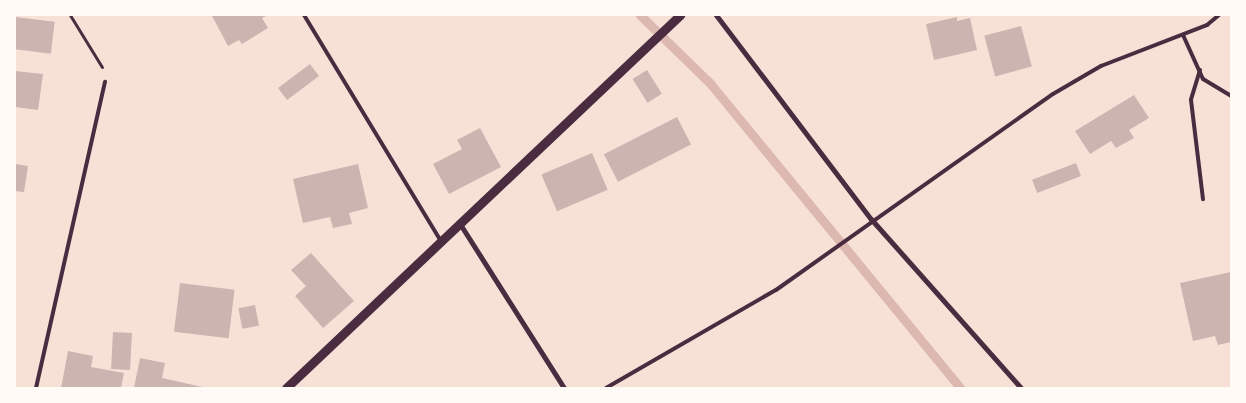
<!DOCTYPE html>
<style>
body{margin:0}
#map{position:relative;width:1246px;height:403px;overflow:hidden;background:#f7e1d7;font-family:"Public Sans",sans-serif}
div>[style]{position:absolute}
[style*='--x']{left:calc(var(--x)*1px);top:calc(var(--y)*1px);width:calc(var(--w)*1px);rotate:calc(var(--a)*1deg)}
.stream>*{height:9px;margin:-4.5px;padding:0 4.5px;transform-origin:4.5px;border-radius:4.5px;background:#dcb8b0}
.building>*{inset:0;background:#ccb4b1;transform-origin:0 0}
.path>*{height:3px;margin:-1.5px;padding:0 1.5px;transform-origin:1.5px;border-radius:1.5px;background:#4a2c40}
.service>*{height:4px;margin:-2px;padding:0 2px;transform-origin:2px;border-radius:2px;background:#4a2c40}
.minor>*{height:5px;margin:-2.5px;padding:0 2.5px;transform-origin:2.5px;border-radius:2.5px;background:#4a2c40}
.tertiary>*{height:9px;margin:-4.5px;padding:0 4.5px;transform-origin:4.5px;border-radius:4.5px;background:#4a2c40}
span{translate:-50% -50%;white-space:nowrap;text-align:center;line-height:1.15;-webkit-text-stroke:4px #fffaf5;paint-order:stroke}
.frame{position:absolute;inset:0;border:16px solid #fffaf5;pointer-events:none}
</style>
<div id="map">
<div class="stream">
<i style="--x:640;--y:15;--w:96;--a:44.2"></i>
<i style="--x:709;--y:82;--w:396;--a:50.6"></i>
</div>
<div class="building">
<i style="clip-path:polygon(268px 15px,262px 18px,268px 28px,242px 44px,239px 40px,228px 46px,212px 16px)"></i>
<i style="left:15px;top:17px;width:40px;height:32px;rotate:7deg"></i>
<i style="clip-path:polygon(957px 17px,957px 21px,970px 18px,977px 50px,934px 60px,926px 24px)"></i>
<i style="left:1021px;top:26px;width:42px;height:38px;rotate:75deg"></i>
<i style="left:310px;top:64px;width:15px;height:40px;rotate:53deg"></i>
<i style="left:647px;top:70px;width:28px;height:17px;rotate:58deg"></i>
<i style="clip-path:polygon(15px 71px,43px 74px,38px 110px,15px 107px)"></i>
<i style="clip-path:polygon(1134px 95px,1149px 118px,1129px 130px,1134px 138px,1116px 148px,1111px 141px,1090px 154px,1075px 131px)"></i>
<i style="left:677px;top:117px;width:31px;height:82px;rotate:63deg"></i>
<i style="clip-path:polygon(480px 128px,501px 167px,449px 194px,433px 164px,462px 149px,457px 140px)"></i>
<i style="left:592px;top:153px;width:40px;height:55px;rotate:67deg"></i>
<i style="left:1076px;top:163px;width:14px;height:47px;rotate:69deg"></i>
<i style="clip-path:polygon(15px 164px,28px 166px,24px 192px,15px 191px)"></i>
<i style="clip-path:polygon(358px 164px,368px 208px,349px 213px,352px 224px,333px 228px,330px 217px,303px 223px,293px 179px)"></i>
<i style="clip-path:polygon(311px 253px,354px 301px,323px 328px,295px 296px,306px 286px,291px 270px)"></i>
<i style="clip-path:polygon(1231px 272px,1231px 342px,1218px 345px,1215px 336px,1193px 341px,1180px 283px)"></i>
<i style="left:180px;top:283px;width:55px;height:49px;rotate:7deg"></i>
<i style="left:255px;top:305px;width:21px;height:17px;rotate:79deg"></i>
<i style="left:113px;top:332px;width:19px;height:37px;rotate:3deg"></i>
<i style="clip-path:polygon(68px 351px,93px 356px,91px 367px,124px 373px,121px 388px,61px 388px)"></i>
<i style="clip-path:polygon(140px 358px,165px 363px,162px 378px,207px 388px,134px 388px)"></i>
</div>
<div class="path">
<i style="--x:70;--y:15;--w:61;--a:58.4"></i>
</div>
<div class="service">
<i style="--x:304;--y:15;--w:263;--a:58.8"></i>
<i style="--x:1183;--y:35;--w:48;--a:65.6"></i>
<i style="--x:1203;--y:79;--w:33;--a:31"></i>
<i style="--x:1200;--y:70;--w:31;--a:107"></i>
<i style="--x:1191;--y:100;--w:100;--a:83.1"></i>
<i style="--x:36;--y:388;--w:314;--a:-77.3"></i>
<i style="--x:606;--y:388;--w:196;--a:-30"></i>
<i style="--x:776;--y:290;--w:339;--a:-35.3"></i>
<i style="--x:1053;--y:94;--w:56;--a:-30.3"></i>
<i style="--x:1101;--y:66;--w:114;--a:-21.1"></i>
<i style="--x:1207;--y:25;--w:16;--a:-40"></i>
</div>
<div class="minor">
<i style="--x:716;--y:15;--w:256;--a:52.8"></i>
<i style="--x:871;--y:219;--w:226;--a:48.4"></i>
<i style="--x:460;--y:224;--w:194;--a:57.6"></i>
</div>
<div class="tertiary">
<i style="--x:286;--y:388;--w:543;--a:-43.43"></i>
</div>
<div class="frame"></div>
</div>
